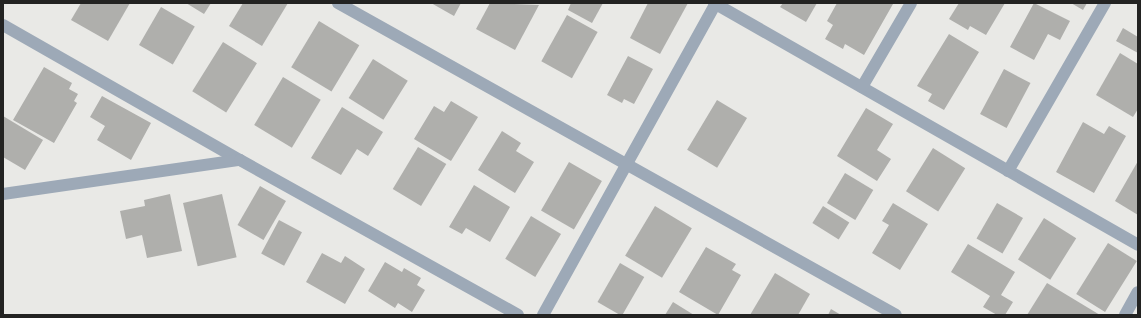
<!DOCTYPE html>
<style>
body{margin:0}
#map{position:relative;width:1141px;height:318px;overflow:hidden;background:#e9e9e6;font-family:Overpass,sans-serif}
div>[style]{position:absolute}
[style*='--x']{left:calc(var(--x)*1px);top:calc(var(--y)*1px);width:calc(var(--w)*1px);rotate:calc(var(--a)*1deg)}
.building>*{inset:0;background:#afafac;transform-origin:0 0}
.minor>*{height:12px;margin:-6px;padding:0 6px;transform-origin:6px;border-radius:6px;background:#9da9b7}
span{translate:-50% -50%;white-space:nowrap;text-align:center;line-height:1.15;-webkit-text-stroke:3.5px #fffffe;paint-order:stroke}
.frame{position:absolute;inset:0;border:4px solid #232322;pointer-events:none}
</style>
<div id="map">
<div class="building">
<i style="clip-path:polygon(81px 3px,130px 3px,108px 41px,71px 20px)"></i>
<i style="clip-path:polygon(186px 3px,211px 3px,204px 14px)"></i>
<i style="clip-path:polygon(243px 3px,288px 3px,262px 46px,229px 26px)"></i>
<i style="clip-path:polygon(431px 3px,461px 3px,454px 16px)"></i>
<i style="clip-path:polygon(490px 3px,539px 5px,515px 50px,476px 29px)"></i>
<i style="clip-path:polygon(571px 3px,603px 3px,592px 23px,568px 10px)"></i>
<i style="clip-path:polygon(648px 3px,688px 3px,660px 54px,630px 38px)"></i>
<i style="clip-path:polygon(783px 3px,817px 3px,806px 22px,780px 7px)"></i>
<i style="clip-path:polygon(837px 3px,893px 4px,864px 55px,845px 44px,843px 49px,825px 39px,833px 25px,827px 21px)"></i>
<i style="clip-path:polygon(959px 3px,1005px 3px,986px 35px,970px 26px,968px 30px,949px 19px)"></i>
<i style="clip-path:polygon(1034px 3px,1070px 21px,1060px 40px,1048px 34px,1034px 60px,1010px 47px)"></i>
<i style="clip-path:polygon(1071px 3px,1087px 3px,1083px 10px)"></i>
<i style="left:161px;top:7px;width:39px;height:44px;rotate:30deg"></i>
<i style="left:567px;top:15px;width:35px;height:53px;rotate:29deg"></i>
<i style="left:319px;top:21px;width:47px;height:54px;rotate:31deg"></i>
<i style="clip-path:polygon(1123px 28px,1138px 37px,1138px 53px,1116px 41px)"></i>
<i style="clip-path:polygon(949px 34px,979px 52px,944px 110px,928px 101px,932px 94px,917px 86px)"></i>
<i style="left:223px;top:42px;width:40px;height:58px;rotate:32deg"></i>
<i style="clip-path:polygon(1120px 53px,1138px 64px,1138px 109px,1133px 117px,1096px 95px)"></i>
<i style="clip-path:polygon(628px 56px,653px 69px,634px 104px,624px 99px,622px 103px,607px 95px)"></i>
<i style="left:373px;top:59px;width:41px;height:46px;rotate:32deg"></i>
<i style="clip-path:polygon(44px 67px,72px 83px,69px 89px,78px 94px,74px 101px,77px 103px,54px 143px,13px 120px)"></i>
<i style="left:1004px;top:69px;width:30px;height:51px;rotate:28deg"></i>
<i style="left:283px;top:77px;width:44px;height:56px;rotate:31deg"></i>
<i style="clip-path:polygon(102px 96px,151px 123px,131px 160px,97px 140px,105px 126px,90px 117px)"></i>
<i style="left:717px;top:100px;width:35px;height:58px;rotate:31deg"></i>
<i style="clip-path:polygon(451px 101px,478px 117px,451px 161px,414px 139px,434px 106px,444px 112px)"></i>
<i style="clip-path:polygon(342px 107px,383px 132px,368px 156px,357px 149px,341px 175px,311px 158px)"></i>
<i style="clip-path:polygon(866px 108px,893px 124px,877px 150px,891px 159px,877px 181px,837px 156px)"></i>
<i style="clip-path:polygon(3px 116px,43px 140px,25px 170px,3px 157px)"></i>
<i style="clip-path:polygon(1083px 122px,1104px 134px,1109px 126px,1126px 136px,1094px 193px,1056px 172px)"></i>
<i style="clip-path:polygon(502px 131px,521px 143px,516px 151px,534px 162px,515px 193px,478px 170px)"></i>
<i style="left:418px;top:147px;width:33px;height:49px;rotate:31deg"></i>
<i style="left:933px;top:148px;width:38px;height:51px;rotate:32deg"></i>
<i style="clip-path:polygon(1138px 161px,1138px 215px,1115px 201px)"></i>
<i style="left:569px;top:162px;width:38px;height:56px;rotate:30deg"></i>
<i style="left:845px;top:173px;width:33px;height:35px;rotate:31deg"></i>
<i style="clip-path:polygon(474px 185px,510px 207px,490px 242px,466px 228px,462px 234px,449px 227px)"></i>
<i style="left:260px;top:186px;width:30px;height:45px;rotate:30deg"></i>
<i style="clip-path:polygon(170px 194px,182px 251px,147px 258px,142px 235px,126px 239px,120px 211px,145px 206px,144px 200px)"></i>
<i style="left:222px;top:194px;width:65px;height:40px;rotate:77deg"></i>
<i style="clip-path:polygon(893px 203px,928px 224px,900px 270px,872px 253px,889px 225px,882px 221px)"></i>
<i style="left:997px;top:203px;width:30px;height:41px;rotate:30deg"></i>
<i style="left:655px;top:206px;width:43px;height:58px;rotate:31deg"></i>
<i style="left:823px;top:206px;width:31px;height:20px;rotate:32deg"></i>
<i style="left:531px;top:216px;width:35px;height:50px;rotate:31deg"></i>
<i style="left:1044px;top:218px;width:38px;height:49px;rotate:32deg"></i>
<i style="left:279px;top:220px;width:26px;height:38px;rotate:28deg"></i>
<i style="left:1108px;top:243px;width:34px;height:60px;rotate:32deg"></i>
<i style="clip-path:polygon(968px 244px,1015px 272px,1001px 295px,1013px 302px,1005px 315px,997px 315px,983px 307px,990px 296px,951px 272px)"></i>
<i style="clip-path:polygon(706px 247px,736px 264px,732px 270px,741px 275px,718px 315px,679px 292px)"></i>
<i style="clip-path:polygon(322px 253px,341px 263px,345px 256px,365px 269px,345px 304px,306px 282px)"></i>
<i style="clip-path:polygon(385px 262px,402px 272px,404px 268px,421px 278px,417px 285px,425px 290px,412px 312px,398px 303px,395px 308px,368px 291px)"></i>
<i style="left:620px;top:263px;width:28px;height:45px;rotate:30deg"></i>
<i style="clip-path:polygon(775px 273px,810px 294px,798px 315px,750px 315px)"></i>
<i style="clip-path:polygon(1047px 283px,1100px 315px,1027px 315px)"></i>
<i style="clip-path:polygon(673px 302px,694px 315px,665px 315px)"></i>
<i style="clip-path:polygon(831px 309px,841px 315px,828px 315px)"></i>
</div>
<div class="minor">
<i style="--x:338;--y:3;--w:639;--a:29.21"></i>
<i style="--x:714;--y:3;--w:488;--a:29.7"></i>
<i style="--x:3;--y:25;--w:273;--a:29.7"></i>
<i style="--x:862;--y:87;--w:97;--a:-59.7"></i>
<i style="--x:1008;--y:171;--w:194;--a:-60"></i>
<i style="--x:3;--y:194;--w:239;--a:-8.2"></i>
<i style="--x:240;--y:160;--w:318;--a:29.1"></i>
<i style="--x:543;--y:315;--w:357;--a:-61"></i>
<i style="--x:1125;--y:315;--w:26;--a:-61"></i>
</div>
<div class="frame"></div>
</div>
